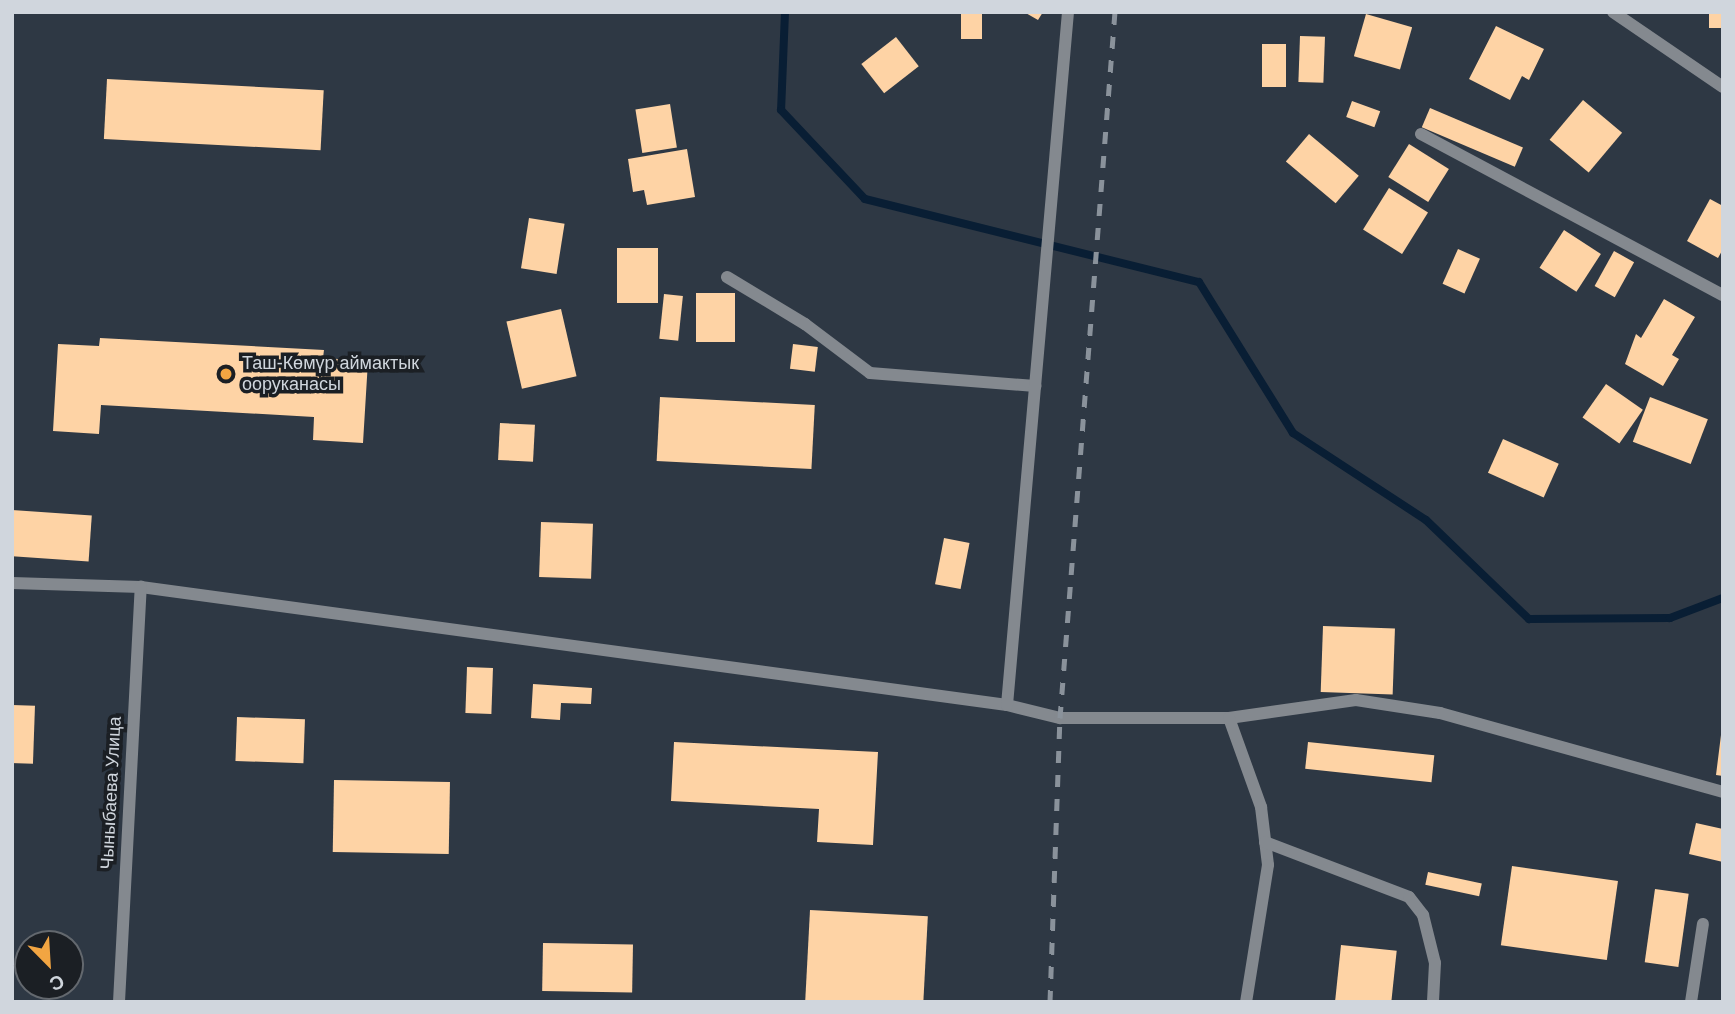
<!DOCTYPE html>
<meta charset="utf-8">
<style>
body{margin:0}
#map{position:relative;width:1735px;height:1014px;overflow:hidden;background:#2e3844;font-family:Arial,sans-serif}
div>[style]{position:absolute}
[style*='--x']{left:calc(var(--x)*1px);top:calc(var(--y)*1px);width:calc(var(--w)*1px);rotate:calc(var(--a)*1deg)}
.stream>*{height:8px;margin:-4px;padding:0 4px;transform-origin:4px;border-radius:4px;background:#091e34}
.building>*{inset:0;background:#fed3a5;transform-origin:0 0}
.minor>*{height:12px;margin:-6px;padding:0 6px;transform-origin:6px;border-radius:6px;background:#84898f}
.rail>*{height:5px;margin-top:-2.5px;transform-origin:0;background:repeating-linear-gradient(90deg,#8a929b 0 12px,transparent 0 24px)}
.dots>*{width:19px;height:19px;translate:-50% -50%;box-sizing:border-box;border:4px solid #1b1f24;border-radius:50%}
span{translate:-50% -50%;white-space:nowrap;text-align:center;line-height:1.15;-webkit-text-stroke:7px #1b1f24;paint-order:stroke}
.poi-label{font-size:18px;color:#d0d6dd}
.left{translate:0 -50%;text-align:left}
.street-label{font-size:18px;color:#d0d6dd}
.frame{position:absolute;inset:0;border:14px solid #d0d6dd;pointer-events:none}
.north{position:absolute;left:14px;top:930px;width:70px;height:70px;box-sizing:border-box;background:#1b1f24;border:2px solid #63686e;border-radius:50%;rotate:156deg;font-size:19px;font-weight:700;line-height:28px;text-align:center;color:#d0d6dd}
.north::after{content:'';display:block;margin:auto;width:24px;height:32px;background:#f2a542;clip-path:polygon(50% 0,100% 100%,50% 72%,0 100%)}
</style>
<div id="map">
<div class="stream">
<i style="--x:785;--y:12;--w:98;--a:92.3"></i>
<i style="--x:781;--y:110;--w:122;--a:46.7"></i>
<i style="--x:865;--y:199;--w:344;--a:14"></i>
<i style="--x:1199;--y:282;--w:178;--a:58.1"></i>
<i style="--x:1293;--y:433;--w:159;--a:33.2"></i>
<i style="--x:1426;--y:520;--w:143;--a:43.9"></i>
<i style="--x:1529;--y:619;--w:141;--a:-0.4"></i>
<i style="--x:1670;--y:618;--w:57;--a:-20.7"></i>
</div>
<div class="building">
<i style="left:961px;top:12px;width:21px;height:27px"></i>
<i style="clip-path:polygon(1024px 12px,1043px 12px,1038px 20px)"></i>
<i style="left:1709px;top:12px;width:14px;height:16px"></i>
<i style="left:1366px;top:14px;width:48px;height:44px;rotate:16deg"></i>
<i style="clip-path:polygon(1496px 26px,1544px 49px,1529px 80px,1522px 76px,1510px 100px,1469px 79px)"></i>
<i style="left:1300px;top:36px;width:25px;height:46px;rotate:2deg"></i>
<i style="left:896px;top:37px;width:37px;height:44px;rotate:52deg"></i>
<i style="left:1262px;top:44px;width:24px;height:43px"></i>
<i style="left:107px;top:79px;width:217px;height:60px;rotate:3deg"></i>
<i style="left:1583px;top:100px;width:51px;height:52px;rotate:40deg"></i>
<i style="left:1352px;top:101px;width:30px;height:17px;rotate:20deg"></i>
<i style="left:670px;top:104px;width:44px;height:35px;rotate:81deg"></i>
<i style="left:1430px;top:108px;width:101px;height:21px;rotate:23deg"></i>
<i style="left:1309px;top:134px;width:65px;height:36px;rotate:40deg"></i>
<i style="left:1409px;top:144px;width:47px;height:39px;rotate:32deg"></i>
<i style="clip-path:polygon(687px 149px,695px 197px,647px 205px,644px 190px,633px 192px,628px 159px)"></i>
<i style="left:1389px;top:188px;width:46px;height:49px;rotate:32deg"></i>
<i style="clip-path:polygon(1710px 199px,1723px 206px,1723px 249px,1718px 258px,1687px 241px)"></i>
<i style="left:529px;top:218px;width:36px;height:51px;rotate:9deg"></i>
<i style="left:1564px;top:230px;width:44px;height:45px;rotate:33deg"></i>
<i style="left:617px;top:248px;width:41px;height:55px"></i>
<i style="left:1458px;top:249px;width:24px;height:38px;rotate:24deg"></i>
<i style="left:1614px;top:251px;width:23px;height:40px;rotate:29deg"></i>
<i style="left:696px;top:293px;width:39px;height:49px"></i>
<i style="left:664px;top:294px;width:19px;height:45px;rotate:6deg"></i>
<i style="clip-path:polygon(1664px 299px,1695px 317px,1672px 355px,1679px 359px,1663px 386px,1625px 364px,1636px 334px,1641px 338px)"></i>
<i style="left:561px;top:309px;width:69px;height:56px;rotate:77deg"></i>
<i style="clip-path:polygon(100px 338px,324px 350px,323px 358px,368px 361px,363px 443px,313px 440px,314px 417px,101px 405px,99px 434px,53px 431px,58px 344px,99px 346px)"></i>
<i style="left:793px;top:344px;width:25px;height:25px;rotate:7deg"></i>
<i style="left:1606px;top:384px;width:45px;height:41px;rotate:35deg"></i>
<i style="left:660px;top:397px;width:155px;height:64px;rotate:3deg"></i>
<i style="left:1650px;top:397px;width:62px;height:48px;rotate:21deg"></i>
<i style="left:500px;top:423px;width:35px;height:37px;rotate:3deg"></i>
<i style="left:1503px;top:439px;width:61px;height:37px;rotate:24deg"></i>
<i style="left:12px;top:510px;width:80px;height:46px;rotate:4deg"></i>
<i style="left:541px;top:522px;width:52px;height:55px;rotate:2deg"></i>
<i style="left:944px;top:538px;width:26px;height:47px;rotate:11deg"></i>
<i style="left:1323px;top:626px;width:72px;height:66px;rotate:2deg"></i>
<i style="left:467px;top:667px;width:26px;height:46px;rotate:2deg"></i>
<i style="clip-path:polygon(533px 684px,592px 688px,591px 704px,561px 703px,560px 720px,531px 718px)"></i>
<i style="left:12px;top:705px;width:23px;height:58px;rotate:2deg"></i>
<i style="left:237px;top:717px;width:68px;height:44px;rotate:2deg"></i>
<i style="clip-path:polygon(1721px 735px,1723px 736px,1723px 776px,1716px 775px)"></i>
<i style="clip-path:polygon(674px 742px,878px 752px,873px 845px,817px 842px,819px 809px,671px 801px)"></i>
<i style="left:1308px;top:742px;width:127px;height:27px;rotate:6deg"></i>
<i style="left:334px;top:780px;width:116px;height:72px;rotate:1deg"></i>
<i style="clip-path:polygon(1696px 823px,1723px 829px,1723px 862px,1689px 854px)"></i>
<i style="left:1512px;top:866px;width:107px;height:80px;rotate:8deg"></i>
<i style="left:1428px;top:872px;width:55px;height:13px;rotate:12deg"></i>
<i style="left:1655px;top:889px;width:34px;height:74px;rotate:8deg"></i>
<i style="left:810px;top:910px;width:118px;height:92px;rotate:3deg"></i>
<i style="left:543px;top:943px;width:90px;height:48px;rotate:1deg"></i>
<i style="left:1341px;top:945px;width:56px;height:57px;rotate:6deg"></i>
</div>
<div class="minor">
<i style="--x:1613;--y:12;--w:133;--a:34.3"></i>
<i style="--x:1421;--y:134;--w:342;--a:28.1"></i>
<i style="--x:727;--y:277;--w:91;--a:31.1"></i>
<i style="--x:805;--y:324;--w:81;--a:37"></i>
<i style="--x:870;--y:373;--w:166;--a:4.5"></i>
<i style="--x:12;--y:583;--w:129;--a:1.8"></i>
<i style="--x:141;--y:587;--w:874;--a:7.76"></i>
<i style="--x:1007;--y:705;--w:55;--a:13.8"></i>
<i style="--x:1060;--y:718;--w:169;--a:0"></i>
<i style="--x:1229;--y:718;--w:128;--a:-8.1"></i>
<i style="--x:1356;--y:700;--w:85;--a:8.8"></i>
<i style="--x:1440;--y:713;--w:294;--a:15.6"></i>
<i style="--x:1007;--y:705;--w:696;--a:-84.97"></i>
<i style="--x:1229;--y:718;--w:95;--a:70.2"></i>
<i style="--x:1261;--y:807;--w:58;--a:83.1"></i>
<i style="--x:1268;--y:865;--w:139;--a:99.1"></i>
<i style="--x:1265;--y:842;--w:154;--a:20.9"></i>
<i style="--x:1409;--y:897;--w:23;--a:52"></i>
<i style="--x:1423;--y:915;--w:49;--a:76"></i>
<i style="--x:1435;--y:963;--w:39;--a:93"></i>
<i style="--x:119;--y:1002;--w:416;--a:-87"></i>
<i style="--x:1691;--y:1002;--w:79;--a:-81.3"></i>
</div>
<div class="rail">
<i style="--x:1050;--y:1002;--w:284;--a:-88"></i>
<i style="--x:1060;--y:718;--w:708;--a:-85.55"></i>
</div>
<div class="dots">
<i style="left:226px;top:374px;background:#f2a542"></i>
</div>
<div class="poi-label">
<span class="left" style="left:242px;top:374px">Таш-Көмүр аймактык<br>ооруканасы</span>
</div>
<div class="street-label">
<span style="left:111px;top:793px;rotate:-87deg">Чыныбаева Улица</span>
</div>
<div class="frame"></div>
<div class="north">С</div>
</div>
